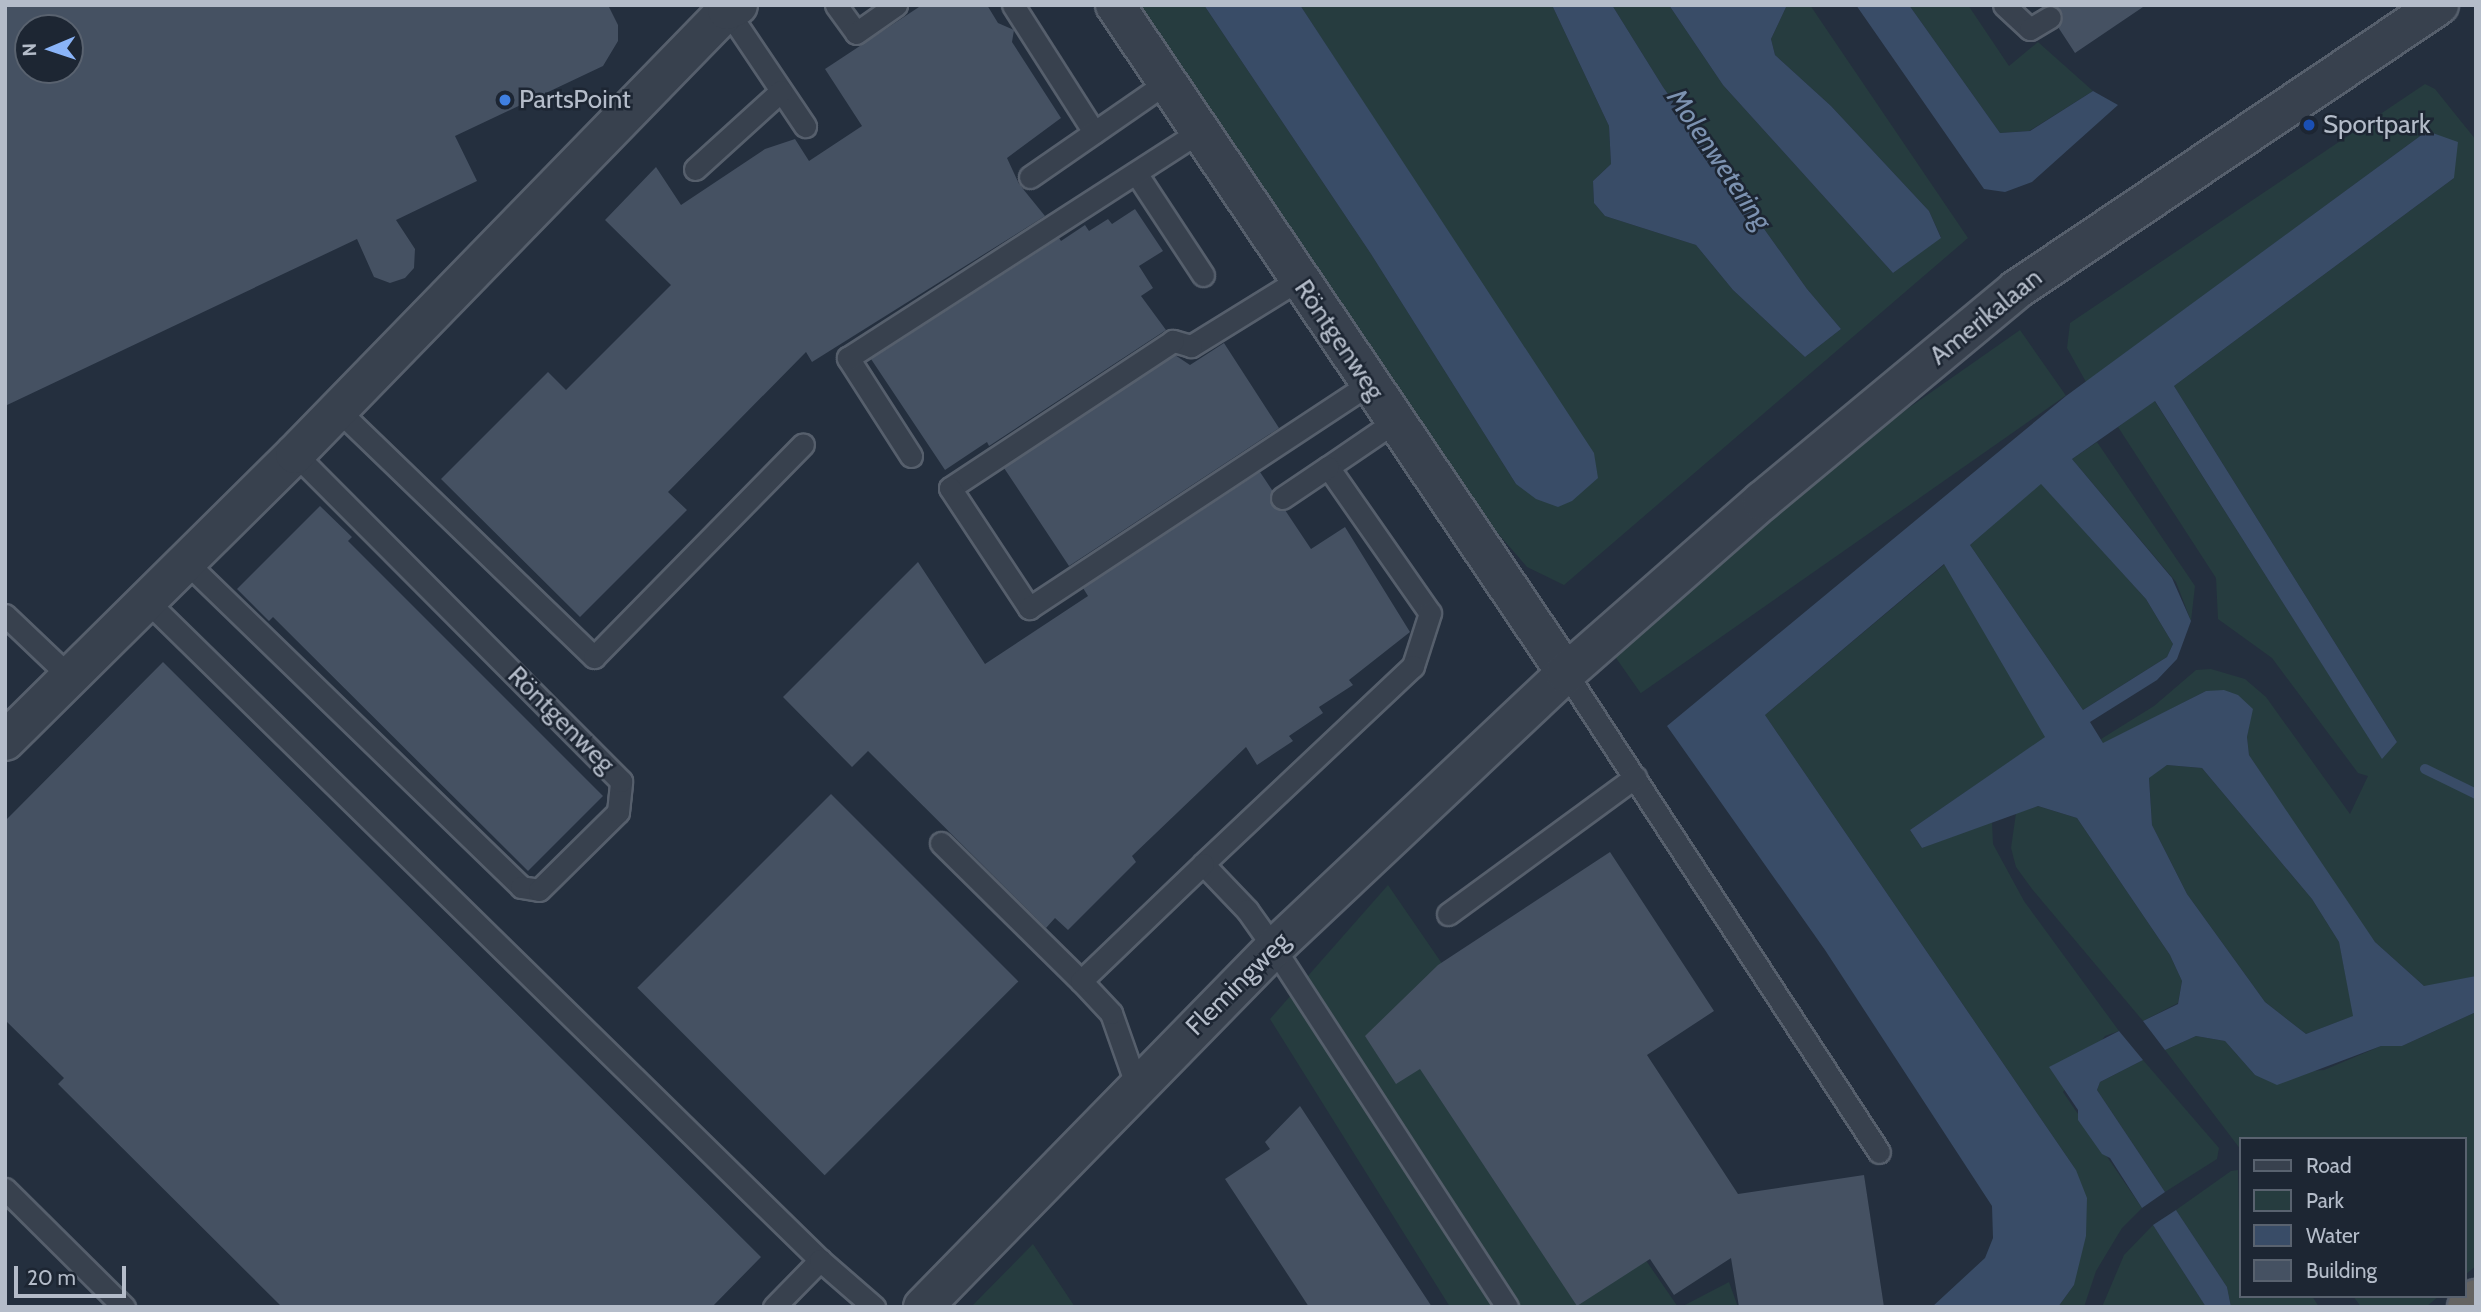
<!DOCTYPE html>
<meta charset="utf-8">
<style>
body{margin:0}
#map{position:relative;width:2481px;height:1312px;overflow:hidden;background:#242f3e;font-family:Cabin,sans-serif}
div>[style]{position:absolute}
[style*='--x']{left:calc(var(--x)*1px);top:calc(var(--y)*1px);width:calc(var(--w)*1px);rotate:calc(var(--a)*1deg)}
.green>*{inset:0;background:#263c3f;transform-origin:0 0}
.water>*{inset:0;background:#394c67}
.stream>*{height:10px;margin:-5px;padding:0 5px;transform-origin:5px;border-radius:5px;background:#394c67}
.building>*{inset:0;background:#455162;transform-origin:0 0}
.roads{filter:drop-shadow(2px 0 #565f6c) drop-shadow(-2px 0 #565f6c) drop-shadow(0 2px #565f6c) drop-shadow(0 -2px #565f6c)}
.service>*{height:21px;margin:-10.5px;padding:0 10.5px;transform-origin:10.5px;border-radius:10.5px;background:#38414e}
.minor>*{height:38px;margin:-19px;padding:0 19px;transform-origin:19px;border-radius:19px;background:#38414e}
.tertiary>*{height:38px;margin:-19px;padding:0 19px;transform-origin:19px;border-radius:19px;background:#38414e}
.trunk>*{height:38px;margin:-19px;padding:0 19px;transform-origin:19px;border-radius:19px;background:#656462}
.dots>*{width:19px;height:19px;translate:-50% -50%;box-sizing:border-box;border:4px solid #1d2633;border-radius:50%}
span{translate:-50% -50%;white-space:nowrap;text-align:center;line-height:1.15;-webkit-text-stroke:5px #1d2633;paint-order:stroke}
.poi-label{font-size:26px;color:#b4bcc9}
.left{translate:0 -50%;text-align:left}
.street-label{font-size:26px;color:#b4bcc9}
.water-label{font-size:28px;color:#7c92b1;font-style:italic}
.frame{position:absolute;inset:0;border:7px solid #b4bcc9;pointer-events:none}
.legend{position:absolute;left:2239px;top:1137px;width:228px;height:161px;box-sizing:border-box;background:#1d2633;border:2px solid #59626f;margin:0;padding:9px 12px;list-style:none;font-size:21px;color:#b4bcc9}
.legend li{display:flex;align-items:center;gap:14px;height:35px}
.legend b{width:35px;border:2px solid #59626f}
.north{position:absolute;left:14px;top:14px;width:70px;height:70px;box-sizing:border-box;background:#1d2633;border:2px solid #59626f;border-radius:50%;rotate:268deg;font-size:19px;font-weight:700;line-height:28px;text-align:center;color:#b4bcc9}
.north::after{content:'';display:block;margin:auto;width:24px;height:32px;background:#8ab4f8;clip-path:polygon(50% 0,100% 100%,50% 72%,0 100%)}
.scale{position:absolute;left:14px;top:1266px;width:112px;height:32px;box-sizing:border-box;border:4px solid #b4bcc9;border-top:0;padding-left:9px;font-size:21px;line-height:24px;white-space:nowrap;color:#b4bcc9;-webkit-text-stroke:5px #1d2633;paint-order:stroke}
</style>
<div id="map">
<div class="green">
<i style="clip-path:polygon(1138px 5px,1204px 5px,1371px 254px,1516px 484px,1426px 199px,1300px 5px,1552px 5px,1609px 126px,1611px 164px,1593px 181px,1594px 203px,1605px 216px,1696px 245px,1733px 290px,1805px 357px,1841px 329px,1807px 289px,1663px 87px,1612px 5px,1669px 5px,1723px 85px,1893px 273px,1941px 237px,1929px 211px,1831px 106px,1775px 55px,1771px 39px,1787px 5px,1810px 5px,1968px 238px,1564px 585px,1527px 567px,1462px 492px)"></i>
<i style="clip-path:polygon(1909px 5px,1968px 5px,2009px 66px,2038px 42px,2093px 91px,2029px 131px,2000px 133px)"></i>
<i style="clip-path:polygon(2425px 84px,2435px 89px,2476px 140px,2476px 976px,2436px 987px,2424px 986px,2375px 942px,2352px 912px,2249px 755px,2247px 737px,2252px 709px,2206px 691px,2103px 744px,2101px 739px,2154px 706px,2196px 670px,2211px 669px,2245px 679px,2266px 697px,2350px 814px,2368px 776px,2358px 773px,2272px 658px,2218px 619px,2216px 578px,2118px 427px,2154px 400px,2382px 758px,2397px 742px,2174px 386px,2454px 178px,2427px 131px,2086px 382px,2067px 348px,2070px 323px)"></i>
<i style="left:2020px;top:330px;width:80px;height:519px;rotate:55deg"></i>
<i style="clip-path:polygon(2097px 442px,2195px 586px,2191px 621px,2176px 582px,2072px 459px)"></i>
<i style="clip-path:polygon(2041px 483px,2146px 599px,2173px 644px,2167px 657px,2083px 710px,1970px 545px)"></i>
<i style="clip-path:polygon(1945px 564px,2046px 737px,1910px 830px,1922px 848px,1992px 821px,1993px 844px,2024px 901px,2119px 1031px,2105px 1036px,2063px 1092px,2142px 1208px,2122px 1228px,2096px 1271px,2084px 1307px,2058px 1307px,2074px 1285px,2076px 1170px,1765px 715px)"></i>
<i style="clip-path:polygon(2167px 765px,2202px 768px,2312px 899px,2339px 942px,2354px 1016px,2306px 1034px,2265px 1002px,2187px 894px,2152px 825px,2149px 777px)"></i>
<i style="clip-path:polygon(2038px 806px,2077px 818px,2170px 955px,2182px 981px,2178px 1003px,2143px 1021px,2032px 889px,2016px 867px,2011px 848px,2016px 813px)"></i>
<i style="clip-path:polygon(1388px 885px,1678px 1307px,1450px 1307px,1270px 1019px)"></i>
<i style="clip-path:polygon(2476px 1012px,2476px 1266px,2465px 1275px,2465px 1139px,2241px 1139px,2241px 1150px,2165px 1050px,2196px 1036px,2225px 1041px,2255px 1075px,2324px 1070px,2381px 1046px,2402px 1046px)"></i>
<i style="clip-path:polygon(2143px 1060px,2219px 1148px,2217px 1159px,2165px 1192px,2097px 1090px,2100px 1082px)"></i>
<i style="clip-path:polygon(2238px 1170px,2241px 1296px,2312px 1296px,2319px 1307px,2231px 1307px,2227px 1287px,2176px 1210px,2231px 1171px)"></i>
<i style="clip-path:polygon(2153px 1225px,2206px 1307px,2102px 1307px,2124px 1255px)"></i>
<i style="clip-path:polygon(1033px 1244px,1075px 1307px,971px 1307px)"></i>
<i style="clip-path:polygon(1729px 1282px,1738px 1307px,1681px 1307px)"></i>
<i style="clip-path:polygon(2353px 1296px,2439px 1296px,2426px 1307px,2361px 1307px)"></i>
</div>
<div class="water">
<i style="clip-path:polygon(1204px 5px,1300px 5px,1594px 453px,1598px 478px,1572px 501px,1558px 507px,1536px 499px,1516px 484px,1371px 254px)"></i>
<i style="clip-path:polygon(1552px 5px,1612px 5px,1663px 87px,1807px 289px,1841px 329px,1805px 357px,1733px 290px,1696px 245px,1605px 216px,1594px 203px,1593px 181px,1611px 164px,1609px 126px)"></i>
<i style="clip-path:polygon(1669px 5px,1787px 5px,1771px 39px,1775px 55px,1831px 106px,1929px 211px,1941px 238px,1893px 273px,1723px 85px)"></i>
<i style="clip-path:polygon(1856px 5px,1909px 5px,2000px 133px,2030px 131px,2093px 91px,2118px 105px,2032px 182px,2005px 192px,1984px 189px)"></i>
<i style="clip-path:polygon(evenodd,2427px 131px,2458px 142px,2454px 178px,2174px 386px,2397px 742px,2382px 759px,2155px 401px,2072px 459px,2172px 578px,2191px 621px,2177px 659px,2157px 680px,2090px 722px,2103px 743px,2206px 691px,2224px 690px,2238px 695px,2253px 709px,2247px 737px,2249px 755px,2375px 942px,2424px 986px,2476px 976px,2476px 1012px,2402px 1046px,2381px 1046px,2277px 1085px,2255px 1075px,2225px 1041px,2196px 1036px,2165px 1050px,2143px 1021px,2178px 1004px,2182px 981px,2170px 955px,2077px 818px,2038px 806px,1922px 848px,1910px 830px,2045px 737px,1944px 564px,1765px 715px,2076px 1170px,2087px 1198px,2086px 1236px,2074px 1285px,2058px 1307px,1932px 1307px,1985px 1258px,1993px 1238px,1992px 1206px,1825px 950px,1667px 726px,2066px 396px,2427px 131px,2041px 484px,2146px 599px,2173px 644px,2167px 657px,2083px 710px,1970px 545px,2041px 484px,2427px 131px,2167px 765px,2202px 768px,2312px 899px,2339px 942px,2353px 1016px,2306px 1034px,2265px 1002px,2187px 894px,2152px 825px,2149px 778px,2167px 765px)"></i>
<i style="clip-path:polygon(2119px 1031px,2143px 1060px,2100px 1082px,2097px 1090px,2165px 1192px,2142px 1208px,2110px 1158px,2102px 1154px,2078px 1120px,2078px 1110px,2049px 1067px)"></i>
<i style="clip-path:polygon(2176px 1210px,2227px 1287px,2231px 1307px,2206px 1307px,2153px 1225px)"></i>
</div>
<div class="stream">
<i style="--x:2425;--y:769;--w:57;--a:26.1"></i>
</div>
<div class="building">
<i style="clip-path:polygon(evenodd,5px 5px,608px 5px,618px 25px,618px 41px,603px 66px,455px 136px,477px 181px,396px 220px,415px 249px,414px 268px,405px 278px,390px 283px,374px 277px,357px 239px,5px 406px,5px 5px,28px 28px,70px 28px,70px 70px,28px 70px,28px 28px)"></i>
<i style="clip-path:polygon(922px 5px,987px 5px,998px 23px,1014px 30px,1012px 42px,1061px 118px,1007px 158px,1019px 184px,1045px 216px,812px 362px,806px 352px,668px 492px,687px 510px,580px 617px,441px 479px,548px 372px,566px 390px,671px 285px,605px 220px,656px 167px,681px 205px,765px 149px,795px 139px,809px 161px,862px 126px,825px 69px)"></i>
<i style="clip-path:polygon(2056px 5px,2146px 5px,2075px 53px,2058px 27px,2063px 16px)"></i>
<i style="clip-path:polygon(1135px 209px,1163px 251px,1139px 266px,1153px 288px,1141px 296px,1166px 330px,989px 446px,987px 442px,945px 470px,871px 359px,1059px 238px,1061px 241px,1085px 225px,1089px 231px,1108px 219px,1112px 224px)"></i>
<i style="clip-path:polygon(1224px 343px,1279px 428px,1069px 566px,1004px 468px,1175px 355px,1190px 365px)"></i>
<i style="clip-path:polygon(1260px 472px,1272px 490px,1272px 506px,1285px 510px,1311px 549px,1345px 527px,1410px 632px,1349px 680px,1353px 685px,1319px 707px,1323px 713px,1289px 736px,1293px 741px,1257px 765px,1246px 747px,1132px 856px,1136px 862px,1068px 930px,1055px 918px,1046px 928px,868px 751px,852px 767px,783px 697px,918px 562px,985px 664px,1088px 596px,1083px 588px)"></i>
<i style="clip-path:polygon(320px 506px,352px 537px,348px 541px,603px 796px,528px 871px,273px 617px,269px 621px,237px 589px)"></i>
<i style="clip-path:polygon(163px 662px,761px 1257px,712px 1307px,282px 1307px,58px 1084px,64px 1078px,5px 1020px,5px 821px)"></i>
<i style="left:831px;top:794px;width:265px;height:274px;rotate:45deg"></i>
<i style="clip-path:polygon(1610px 852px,1714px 1011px,1647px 1055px,1738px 1194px,1864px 1175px,1884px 1307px,1739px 1307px,1731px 1258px,1674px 1295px,1650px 1259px,1577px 1306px,1420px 1069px,1396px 1084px,1365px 1036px,1438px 965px)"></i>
<i style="clip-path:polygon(1300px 1106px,1432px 1307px,1309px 1307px,1225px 1179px,1270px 1149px,1265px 1142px)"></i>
</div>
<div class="roads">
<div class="service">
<i style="--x:836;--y:5;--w:34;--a:54"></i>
<i style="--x:856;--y:33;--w:49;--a:-35"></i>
<i style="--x:1013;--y:5;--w:151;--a:57.5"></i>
<i style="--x:2004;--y:5;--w:35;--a:43"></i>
<i style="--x:2030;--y:29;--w:23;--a:-31"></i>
<i style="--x:727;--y:10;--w:140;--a:56.1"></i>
<i style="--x:695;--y:169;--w:116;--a:-42.2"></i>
<i style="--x:1136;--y:173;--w:122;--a:56.7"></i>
<i style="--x:1030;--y:177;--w:167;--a:-34.7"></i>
<i style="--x:1298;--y:280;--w:126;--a:148.3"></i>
<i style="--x:1191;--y:346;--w:19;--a:-164"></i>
<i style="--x:1173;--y:341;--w:267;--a:146.6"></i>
<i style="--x:950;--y:488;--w:144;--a:56.6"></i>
<i style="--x:1029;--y:608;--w:407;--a:-33.4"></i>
<i style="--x:338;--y:410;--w:356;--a:44"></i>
<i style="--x:594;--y:657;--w:298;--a:-45.5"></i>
<i style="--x:1394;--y:422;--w:80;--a:145.7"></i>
<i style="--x:1328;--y:467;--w:178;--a:55.1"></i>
<i style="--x:1430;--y:613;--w:56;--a:107.8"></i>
<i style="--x:1413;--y:666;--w:289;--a:136.7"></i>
<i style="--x:1203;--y:864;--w:64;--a:46.3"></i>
<i style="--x:1247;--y:910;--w:47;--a:54.6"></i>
<i style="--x:1274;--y:948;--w:428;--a:57"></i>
<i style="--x:911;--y:456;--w:117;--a:-122.7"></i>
<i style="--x:848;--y:358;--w:417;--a:-32.8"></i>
<i style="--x:1282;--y:498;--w:55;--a:-34"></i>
<i style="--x:186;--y:562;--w:467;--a:44.1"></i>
<i style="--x:521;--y:887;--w:18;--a:9"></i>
<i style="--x:539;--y:890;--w:111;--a:-44.6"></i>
<i style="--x:618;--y:812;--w:31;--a:-84"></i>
<i style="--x:621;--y:781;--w:462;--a:-134.9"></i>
<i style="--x:147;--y:601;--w:942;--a:44.4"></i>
<i style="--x:5;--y:615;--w:90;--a:43.6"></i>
<i style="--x:1566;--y:673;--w:572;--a:56.84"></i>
<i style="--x:941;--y:843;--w:197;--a:44.6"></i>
<i style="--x:1448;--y:914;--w:232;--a:-36.2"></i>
<i style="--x:1136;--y:1084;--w:75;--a:-109.4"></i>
<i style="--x:1111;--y:1013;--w:44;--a:-133.2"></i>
<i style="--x:1081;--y:981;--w:169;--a:-43.8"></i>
<i style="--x:5;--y:1189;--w:168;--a:44.8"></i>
<i style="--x:774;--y:1307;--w:66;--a:-45.6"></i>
<i style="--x:820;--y:1260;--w:72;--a:41"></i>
</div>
<div class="minor">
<i style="--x:1115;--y:5;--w:806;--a:55.97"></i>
<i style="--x:5;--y:741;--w:408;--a:-44.7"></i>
<i style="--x:295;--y:454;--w:619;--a:-45.78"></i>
<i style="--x:727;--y:10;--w:12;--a:-24"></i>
</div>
<div class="tertiary">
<i style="--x:923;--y:1307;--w:502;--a:-45.65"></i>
<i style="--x:1274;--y:948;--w:401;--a:-43.3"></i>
<i style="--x:1566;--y:673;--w:261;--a:-41.3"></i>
<i style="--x:1762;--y:501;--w:330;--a:-39.7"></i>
<i style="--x:2016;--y:290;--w:510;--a:-33.97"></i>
</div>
<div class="trunk">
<i style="--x:2467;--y:1307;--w:12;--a:-42"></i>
</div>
</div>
<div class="dots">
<i style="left:505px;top:100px;background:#3f7fe0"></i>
<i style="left:2309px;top:125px;background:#1a4fb4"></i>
</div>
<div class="poi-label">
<span class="left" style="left:519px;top:100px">PartsPoint</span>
<span class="left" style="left:2323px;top:125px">Sportpark</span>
</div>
<div class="street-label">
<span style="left:1986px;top:317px;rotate:-39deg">Amerikalaan</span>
<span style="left:1339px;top:340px;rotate:56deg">Röntgenweg</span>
<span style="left:561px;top:720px;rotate:45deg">Röntgenweg</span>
<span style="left:1238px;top:984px;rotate:-45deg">Flemingweg</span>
</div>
<div class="water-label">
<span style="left:1720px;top:159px;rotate:56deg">Molenwetering</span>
</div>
<div class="frame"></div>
<ul class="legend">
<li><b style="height:9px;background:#38414e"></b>Road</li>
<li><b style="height:19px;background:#263c3f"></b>Park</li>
<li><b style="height:19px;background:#394c67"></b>Water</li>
<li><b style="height:19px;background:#455162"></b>Building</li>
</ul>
<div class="north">N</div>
<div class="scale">20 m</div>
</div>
